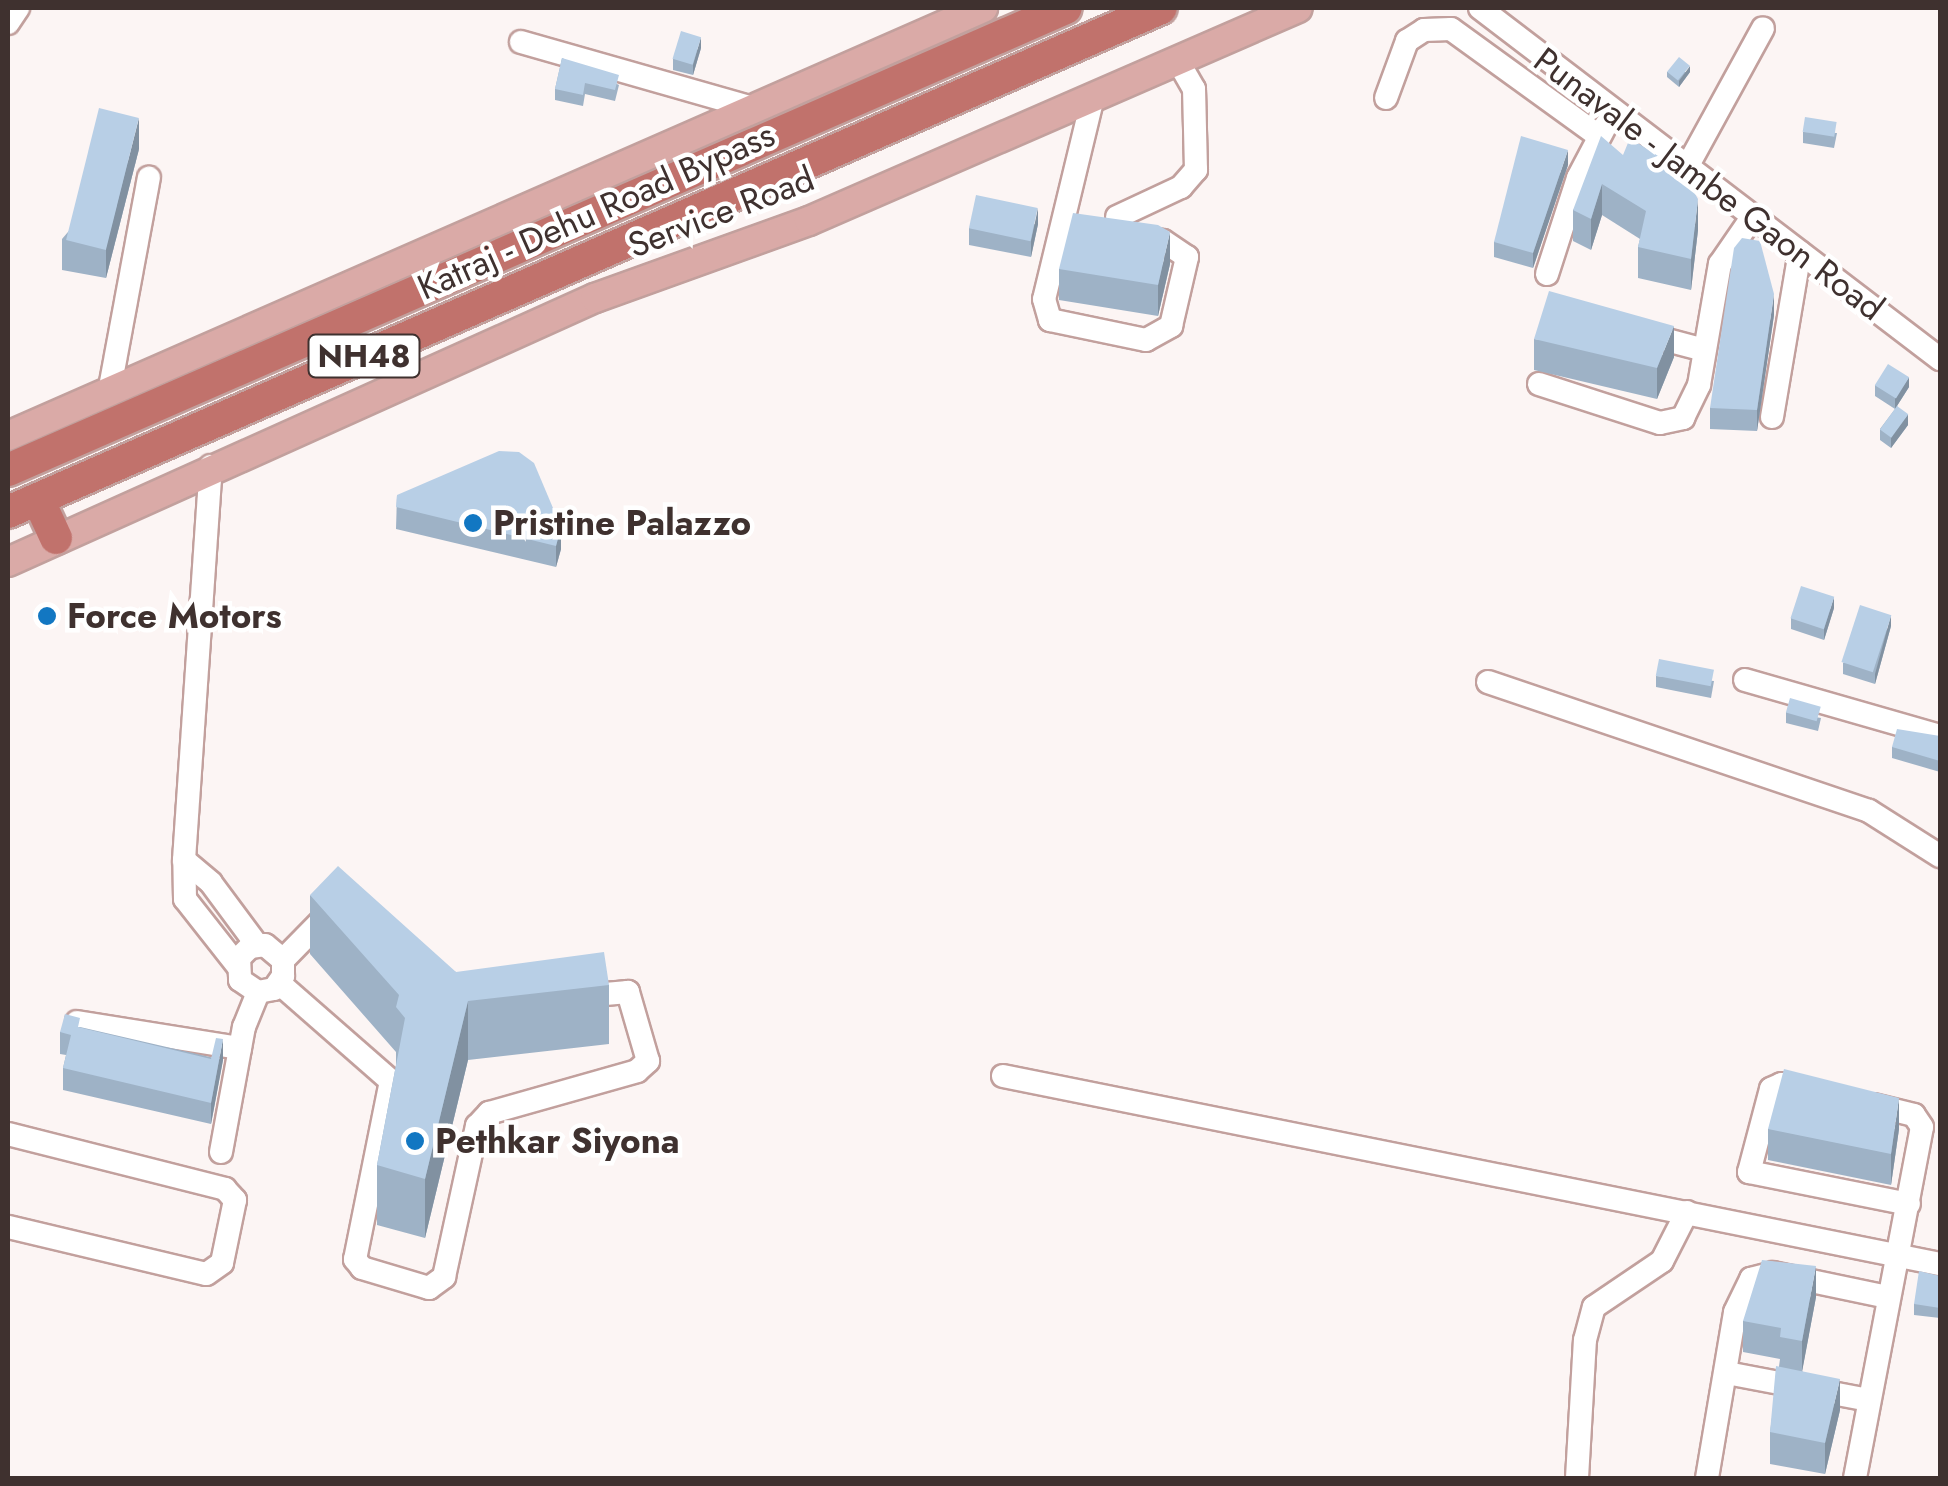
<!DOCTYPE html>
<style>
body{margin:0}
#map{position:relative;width:1948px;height:1486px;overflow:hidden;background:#fcf5f4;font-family:Jost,sans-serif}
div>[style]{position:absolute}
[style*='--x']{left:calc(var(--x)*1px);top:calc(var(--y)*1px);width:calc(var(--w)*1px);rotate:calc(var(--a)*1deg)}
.roads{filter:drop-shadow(2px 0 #c2a09d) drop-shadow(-2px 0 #c2a09d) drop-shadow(0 2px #c2a09d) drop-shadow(0 -2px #c2a09d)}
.minor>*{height:22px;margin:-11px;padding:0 11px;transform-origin:11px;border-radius:11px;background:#fff}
.major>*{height:28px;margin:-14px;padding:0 14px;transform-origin:14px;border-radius:14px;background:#daaaa7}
.highway>*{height:32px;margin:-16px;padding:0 16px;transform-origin:16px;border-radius:16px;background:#c1726c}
.wall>*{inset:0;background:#9eb2c6}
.shaded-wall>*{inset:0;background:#8191a1}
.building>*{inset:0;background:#b8cfe6;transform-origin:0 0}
.dots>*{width:28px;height:28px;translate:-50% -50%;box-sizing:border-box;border:5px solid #fff;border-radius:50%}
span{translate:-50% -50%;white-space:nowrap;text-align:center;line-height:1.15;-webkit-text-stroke:9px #fff;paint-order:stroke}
.shield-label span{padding:2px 8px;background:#fff;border:2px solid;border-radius:8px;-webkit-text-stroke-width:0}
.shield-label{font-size:32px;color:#3f312f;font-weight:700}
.street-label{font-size:35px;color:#3f312f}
.poi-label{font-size:35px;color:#3f312f;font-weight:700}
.left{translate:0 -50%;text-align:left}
.frame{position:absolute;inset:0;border:10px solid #3f312f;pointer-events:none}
</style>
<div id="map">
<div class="roads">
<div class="minor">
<i style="--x:1480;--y:8;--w:579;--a:37.35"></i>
<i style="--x:8;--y:23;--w:18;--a:-56"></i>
<i style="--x:521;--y:42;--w:244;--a:15.9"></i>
<i style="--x:1093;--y:97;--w:208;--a:103.6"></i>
<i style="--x:1044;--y:299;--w:22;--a:74"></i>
<i style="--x:1050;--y:320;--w:98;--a:11.8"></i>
<i style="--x:1146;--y:340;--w:29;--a:-29"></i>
<i style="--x:1171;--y:326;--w:71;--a:-76.9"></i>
<i style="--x:1187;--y:257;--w:29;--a:-146"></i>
<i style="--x:1163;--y:241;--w:20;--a:-171"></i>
<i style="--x:1386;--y:98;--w:61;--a:-69.8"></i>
<i style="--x:1407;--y:41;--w:20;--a:-33"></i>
<i style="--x:1424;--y:30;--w:27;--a:-2"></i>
<i style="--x:1451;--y:29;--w:183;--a:35.9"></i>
<i style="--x:1687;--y:167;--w:158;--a:-61.3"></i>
<i style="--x:1117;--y:217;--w:71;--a:-25.1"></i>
<i style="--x:1181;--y:187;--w:23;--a:-49"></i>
<i style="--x:1196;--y:170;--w:81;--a:-91.4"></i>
<i style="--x:1194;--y:89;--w:34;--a:-120"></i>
<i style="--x:1547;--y:274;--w:101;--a:-72.1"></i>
<i style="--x:1578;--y:178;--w:60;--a:-62.2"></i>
<i style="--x:1644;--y:334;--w:62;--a:14.9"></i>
<i style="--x:1539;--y:384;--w:127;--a:17.9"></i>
<i style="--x:1660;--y:423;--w:24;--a:-12"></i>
<i style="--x:1683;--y:418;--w:37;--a:-64"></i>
<i style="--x:1699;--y:385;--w:123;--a:-80.2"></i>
<i style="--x:1720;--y:264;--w:58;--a:-55.5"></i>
<i style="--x:109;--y:393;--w:219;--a:-79.5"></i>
<i style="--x:1772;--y:417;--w:167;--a:-80.4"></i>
<i style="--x:1745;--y:680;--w:203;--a:16"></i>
<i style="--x:1488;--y:682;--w:402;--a:18.7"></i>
<i style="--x:1869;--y:811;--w:84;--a:32.4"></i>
<i style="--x:184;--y:860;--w:395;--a:-86.1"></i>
<i style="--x:283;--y:960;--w:23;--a:-140"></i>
<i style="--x:265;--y:945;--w:15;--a:172"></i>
<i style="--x:250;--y:947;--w:16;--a:135"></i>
<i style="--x:239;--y:958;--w:22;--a:87"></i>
<i style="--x:240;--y:980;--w:22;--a:34"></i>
<i style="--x:258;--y:992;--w:16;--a:-11"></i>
<i style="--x:274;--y:989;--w:16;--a:-55"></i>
<i style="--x:283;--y:976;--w:16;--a:-90"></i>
<i style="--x:283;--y:960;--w:67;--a:-45.6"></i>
<i style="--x:237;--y:965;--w:84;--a:-128.2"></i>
<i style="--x:185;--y:899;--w:39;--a:-91"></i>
<i style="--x:184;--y:860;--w:35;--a:40"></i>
<i style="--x:211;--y:883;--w:77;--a:53.4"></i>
<i style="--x:279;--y:983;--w:149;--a:41.2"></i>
<i style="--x:391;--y:1081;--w:182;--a:101.4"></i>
<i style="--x:355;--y:1259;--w:11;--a:52"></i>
<i style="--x:362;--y:1268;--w:70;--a:16.6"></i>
<i style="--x:429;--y:1288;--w:19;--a:-36"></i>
<i style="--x:444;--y:1277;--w:155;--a:-77.7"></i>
<i style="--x:477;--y:1126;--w:18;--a:-47"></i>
<i style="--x:489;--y:1113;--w:154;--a:-15.8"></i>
<i style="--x:637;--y:1071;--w:15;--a:-42"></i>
<i style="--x:648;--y:1061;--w:72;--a:-106.2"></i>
<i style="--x:628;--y:992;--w:46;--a:175"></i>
<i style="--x:77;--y:1022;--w:165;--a:9.1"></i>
<i style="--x:1003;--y:1076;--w:956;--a:11.35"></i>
<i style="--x:1808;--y:1090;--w:27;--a:-167"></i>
<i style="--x:1782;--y:1084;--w:12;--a:156"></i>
<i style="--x:1771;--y:1089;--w:86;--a:104.8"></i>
<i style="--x:1749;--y:1172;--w:163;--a:11.3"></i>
<i style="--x:8;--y:1134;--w:224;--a:14.2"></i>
<i style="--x:225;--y:1189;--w:15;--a:48"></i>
<i style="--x:235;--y:1200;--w:64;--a:101.7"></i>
<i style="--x:222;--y:1263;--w:19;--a:145"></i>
<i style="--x:206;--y:1274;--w:204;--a:-166.6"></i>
<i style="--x:221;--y:1152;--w:127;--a:-79.6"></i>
<i style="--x:244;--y:1027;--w:38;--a:-68"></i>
<i style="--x:1727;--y:1373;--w:144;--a:10.8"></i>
<i style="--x:1577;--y:1478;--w:138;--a:-86.7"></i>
<i style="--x:1585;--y:1340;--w:34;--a:-75"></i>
<i style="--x:1594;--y:1307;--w:82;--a:-34.1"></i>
<i style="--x:1662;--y:1261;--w:55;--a:-63"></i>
<i style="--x:1707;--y:1478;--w:168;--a:-80.4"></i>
<i style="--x:1735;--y:1312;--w:37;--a:-64"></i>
<i style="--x:1751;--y:1279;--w:23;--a:-15"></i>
<i style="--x:1773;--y:1273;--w:117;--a:11.8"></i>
<i style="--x:1855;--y:1478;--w:357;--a:-79.2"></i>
<i style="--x:1922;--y:1127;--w:14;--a:-124"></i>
<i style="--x:1914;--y:1115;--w:42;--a:-166.3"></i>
</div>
<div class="major">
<i style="--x:8;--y:436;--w:1065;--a:-23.7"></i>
<i style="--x:8;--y:562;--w:644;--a:-24.22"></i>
<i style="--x:595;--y:298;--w:227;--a:-19.8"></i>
<i style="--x:809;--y:221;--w:533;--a:-23.54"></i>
</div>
<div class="highway">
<i style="--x:8;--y:470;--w:1154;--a:-23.59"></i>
<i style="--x:38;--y:499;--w:43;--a:65.2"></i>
<i style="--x:8;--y:512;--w:1258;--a:-23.61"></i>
</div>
</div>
<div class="wall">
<i style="clip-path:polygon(701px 48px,693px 75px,673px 70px,673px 59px)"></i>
<i style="clip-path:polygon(562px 58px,619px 85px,615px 101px,585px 94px,583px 106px,555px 100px,555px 89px)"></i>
<i style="clip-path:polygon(1667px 72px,1690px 72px,1679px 87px,1667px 77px)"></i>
<i style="clip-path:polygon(1803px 132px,1837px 133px,1834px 148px,1803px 143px)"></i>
<i style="clip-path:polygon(139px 149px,106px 278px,62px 270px,62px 239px)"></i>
<i style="clip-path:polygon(1623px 155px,1698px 230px,1691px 290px,1638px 278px,1638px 247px,1640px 239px,1602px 215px,1591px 250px,1573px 241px,1573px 210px)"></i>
<i style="clip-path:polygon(1568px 165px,1533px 268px,1494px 257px,1494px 242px)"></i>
<i style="clip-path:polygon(1038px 224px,1031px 257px,969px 245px,969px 228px)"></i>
<i style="clip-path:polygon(1170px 264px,1158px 316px,1059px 300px,1059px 269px)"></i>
<i style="clip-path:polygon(1774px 315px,1757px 431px,1710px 429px,1710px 408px)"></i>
<i style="clip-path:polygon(1534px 339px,1674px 357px,1657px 399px,1534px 370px)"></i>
<i style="clip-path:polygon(1875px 385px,1909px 387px,1897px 406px,1908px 425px,1891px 448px,1880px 440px,1880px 429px,1895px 409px,1875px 396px)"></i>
<i style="clip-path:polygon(397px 495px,561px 527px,561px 549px,556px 567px,396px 529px)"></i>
<i style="clip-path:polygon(1834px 608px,1824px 640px,1791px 629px,1791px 618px)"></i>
<i style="clip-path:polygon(1891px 626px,1875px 684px,1843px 674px,1843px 663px)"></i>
<i style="clip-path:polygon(1656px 676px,1714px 681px,1711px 698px,1656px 687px)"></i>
<i style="clip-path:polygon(1786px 712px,1821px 718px,1818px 731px,1786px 723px)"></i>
<i style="clip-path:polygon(1940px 736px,1940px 772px,1892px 758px,1892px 747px)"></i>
<i style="clip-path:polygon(310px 895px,456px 972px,609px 985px,609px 1044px,468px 1060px,425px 1238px,377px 1225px,377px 1165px,396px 1065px,396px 1052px,310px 954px)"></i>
<i style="clip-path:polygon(80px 1027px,223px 1060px,211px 1124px,63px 1090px,63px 1068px,66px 1055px,60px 1054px,60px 1032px)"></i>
<i style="clip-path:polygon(1768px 1129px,1899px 1129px,1891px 1185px,1768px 1160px)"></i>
<i style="clip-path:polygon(1940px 1276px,1940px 1318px,1914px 1315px,1914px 1304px)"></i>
<i style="clip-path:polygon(1816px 1297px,1802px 1371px,1840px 1410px,1825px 1474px,1770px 1464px,1770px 1432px,1780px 1359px,1743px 1352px,1743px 1321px)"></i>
</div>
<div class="shaded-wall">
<i style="clip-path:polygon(701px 37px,701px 48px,693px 75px,693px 65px)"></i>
<i style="clip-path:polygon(1690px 66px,1690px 72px,1679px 87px,1679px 81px)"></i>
<i style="clip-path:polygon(139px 118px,139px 149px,106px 278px,106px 247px)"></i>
<i style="clip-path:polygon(1568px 150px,1568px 165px,1533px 268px,1533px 253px)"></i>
<i style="clip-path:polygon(1602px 184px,1602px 215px,1591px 250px,1591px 219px)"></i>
<i style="clip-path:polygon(1698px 199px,1698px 230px,1691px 290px,1691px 259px)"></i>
<i style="clip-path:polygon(1038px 208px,1038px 224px,1031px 257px,1031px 241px)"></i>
<i style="clip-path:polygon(1170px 232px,1170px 264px,1158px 316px,1158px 285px)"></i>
<i style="clip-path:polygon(1774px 294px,1774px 315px,1757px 431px,1757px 410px)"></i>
<i style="clip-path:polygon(1674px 326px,1674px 357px,1657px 399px,1657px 368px)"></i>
<i style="clip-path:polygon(1909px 377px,1909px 387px,1895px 409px,1895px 398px)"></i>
<i style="clip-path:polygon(1908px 414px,1908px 425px,1891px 448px,1891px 437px)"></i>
<i style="clip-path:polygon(561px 527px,561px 549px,556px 567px,556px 546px)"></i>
<i style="clip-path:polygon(1834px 597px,1834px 608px,1824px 640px,1824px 629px)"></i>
<i style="clip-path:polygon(1891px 615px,1891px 626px,1875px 684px,1875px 674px)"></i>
<i style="clip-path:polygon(468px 1001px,468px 1060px,425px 1238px,425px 1179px)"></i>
<i style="clip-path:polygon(223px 1039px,223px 1060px,211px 1124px,211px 1103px)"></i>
<i style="clip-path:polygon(1899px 1098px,1899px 1129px,1891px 1185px,1891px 1154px)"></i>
<i style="clip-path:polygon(1816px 1266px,1816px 1297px,1802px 1372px,1802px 1341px)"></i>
<i style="clip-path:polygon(1840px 1379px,1840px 1410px,1825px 1474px,1825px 1443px)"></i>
</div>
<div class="building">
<i style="left:681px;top:31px;width:21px;height:29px;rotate:17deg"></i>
<i style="left:1679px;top:57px;width:14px;height:19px;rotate:39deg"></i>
<i style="clip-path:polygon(562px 58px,619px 75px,615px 90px,585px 83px,583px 95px,555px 89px)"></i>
<i style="left:99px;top:108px;width:41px;height:136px;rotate:14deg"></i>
<i style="left:1805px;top:117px;width:32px;height:15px;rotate:9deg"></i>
<i style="clip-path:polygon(1521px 136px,1568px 150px,1533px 253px,1494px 242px)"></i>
<i style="clip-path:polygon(1601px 136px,1623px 155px,1630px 138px,1683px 172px,1698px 199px,1691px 259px,1638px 247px,1646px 211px,1602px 184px,1591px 219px,1573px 210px)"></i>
<i style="left:976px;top:195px;width:63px;height:34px;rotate:12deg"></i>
<i style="clip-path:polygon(1073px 213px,1158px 225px,1170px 232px,1158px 285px,1059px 269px)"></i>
<i style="clip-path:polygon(1742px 238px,1760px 241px,1774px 294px,1757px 410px,1710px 408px,1734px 248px)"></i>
<i style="clip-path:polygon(1549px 291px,1674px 326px,1657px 368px,1534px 339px)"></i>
<i style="left:1888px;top:364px;width:25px;height:25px;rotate:32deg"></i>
<i style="left:1897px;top:406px;width:14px;height:29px;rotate:36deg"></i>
<i style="clip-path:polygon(499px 451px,519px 452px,534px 463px,561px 527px,556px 546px,396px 507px,397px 495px)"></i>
<i style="left:1801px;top:586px;width:35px;height:34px;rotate:18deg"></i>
<i style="left:1860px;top:605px;width:33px;height:60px;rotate:18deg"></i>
<i style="left:1659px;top:659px;width:56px;height:17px;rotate:11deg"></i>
<i style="left:1790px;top:698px;width:32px;height:15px;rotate:16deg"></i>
<i style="clip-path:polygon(1897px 729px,1940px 736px,1940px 761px,1892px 747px)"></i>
<i style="clip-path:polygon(338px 866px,456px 972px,604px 952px,609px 985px,468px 1001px,425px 1179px,377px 1165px,405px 1018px,396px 1007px,399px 995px,310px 895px)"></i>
<i style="clip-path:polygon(65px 1014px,80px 1018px,78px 1027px,211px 1059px,216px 1038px,223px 1039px,211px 1103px,63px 1068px,71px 1035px,60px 1032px)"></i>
<i style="clip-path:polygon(1784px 1069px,1899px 1098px,1891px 1154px,1768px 1129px)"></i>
<i style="clip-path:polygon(1762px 1260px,1816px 1266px,1802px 1341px,1780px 1337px,1781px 1328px,1743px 1321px)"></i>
<i style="clip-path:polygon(1919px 1271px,1940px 1276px,1940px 1308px,1914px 1304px)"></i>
<i style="clip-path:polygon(1776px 1366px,1840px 1379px,1825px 1443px,1770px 1432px)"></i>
</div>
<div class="dots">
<i style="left:473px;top:523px;background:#1277c2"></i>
<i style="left:47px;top:616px;background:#1277c2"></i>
<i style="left:415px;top:1141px;background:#1277c2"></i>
</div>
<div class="shield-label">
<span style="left:364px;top:356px">NH48</span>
</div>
<div class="street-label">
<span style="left:1709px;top:184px;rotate:37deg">Punavale - Jambe Gaon Road</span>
<span style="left:596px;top:211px;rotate:-24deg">Katraj - Dehu Road Bypass</span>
<span style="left:721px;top:212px;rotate:-21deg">Service Road</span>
</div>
<div class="poi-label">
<span class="left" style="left:493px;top:523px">Pristine Palazzo</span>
<span class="left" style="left:67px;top:616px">Force Motors</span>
<span class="left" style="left:435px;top:1141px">Pethkar Siyona</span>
</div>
<div class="frame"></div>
</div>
